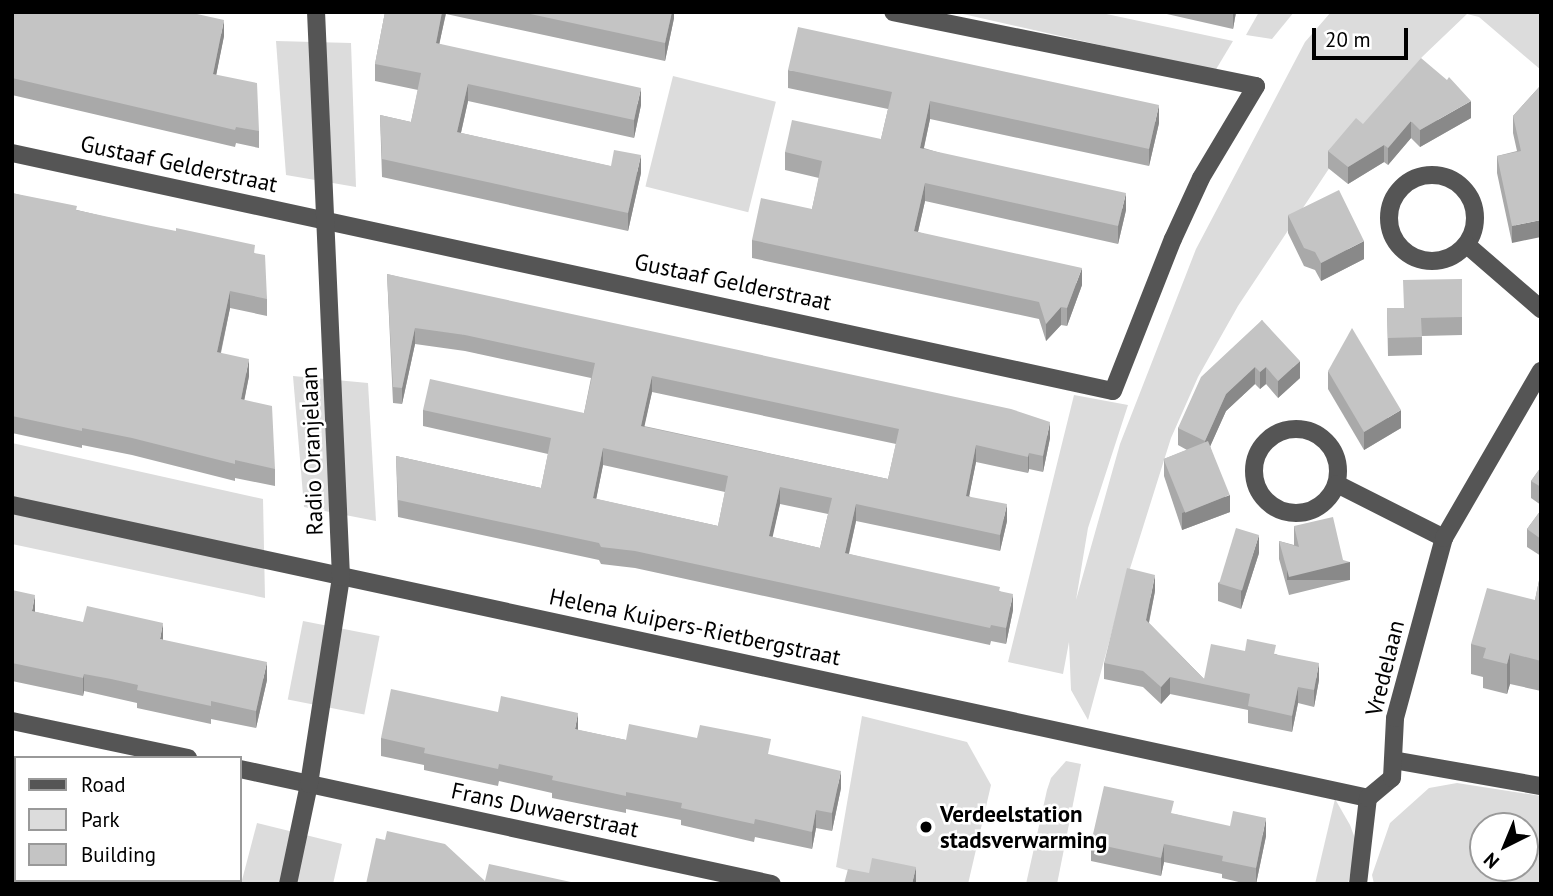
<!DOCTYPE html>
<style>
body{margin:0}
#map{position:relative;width:1553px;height:896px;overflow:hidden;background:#fff;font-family:"PT Sans",sans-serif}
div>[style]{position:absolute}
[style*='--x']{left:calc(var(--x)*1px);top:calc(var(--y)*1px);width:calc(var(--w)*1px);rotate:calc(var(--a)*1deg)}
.green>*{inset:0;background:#dcdcdc;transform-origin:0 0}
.minor>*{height:18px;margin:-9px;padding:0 9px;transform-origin:9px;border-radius:9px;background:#555}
.minor>.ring{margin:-9px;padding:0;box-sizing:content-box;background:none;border:18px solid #555;border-radius:50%}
.wall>*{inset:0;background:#a9a9a9}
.shaded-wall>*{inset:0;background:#898989;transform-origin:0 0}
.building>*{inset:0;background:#c4c4c4;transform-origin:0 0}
.dots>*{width:19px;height:19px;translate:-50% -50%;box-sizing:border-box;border:4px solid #fff;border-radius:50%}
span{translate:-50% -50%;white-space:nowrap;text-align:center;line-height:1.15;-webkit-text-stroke:5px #fff;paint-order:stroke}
.street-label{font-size:23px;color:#000}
.poi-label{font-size:23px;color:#000;font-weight:700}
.left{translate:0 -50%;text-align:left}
.frame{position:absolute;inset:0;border:14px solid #000;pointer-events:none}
.legend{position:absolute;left:14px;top:756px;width:228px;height:126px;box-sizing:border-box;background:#fff;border:2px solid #999;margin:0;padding:9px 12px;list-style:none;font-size:21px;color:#000}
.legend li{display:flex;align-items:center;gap:14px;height:35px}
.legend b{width:35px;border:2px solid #999}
.north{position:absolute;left:1469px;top:812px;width:70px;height:70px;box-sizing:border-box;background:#fff;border:2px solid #999;border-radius:50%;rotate:223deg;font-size:19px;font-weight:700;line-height:28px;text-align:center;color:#000}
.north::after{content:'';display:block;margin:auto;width:24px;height:32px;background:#000;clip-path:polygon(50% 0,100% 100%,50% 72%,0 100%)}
.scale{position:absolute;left:1312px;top:28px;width:96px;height:32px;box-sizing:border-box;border:4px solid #000;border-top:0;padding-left:9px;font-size:21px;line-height:24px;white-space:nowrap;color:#000;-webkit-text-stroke:5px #fff;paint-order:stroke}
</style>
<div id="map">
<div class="green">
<i style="clip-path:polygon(954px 12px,1097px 12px,1233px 41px,1215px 71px)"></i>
<i style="clip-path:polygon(1259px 12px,1294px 12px,1272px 39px,1246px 35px)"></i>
<i style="clip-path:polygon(1331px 12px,1541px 12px,1541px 70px,1479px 17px,1467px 14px,1422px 57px,1334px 161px,1238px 306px,1198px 377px,1171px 438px,1122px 594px,1088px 720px,1071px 690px,1069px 642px,1063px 674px,1008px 662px,1074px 395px,1128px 405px,1088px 528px,1076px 600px,1120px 444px,1196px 249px,1305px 42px)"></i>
<i style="clip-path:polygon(276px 41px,351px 43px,356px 187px,286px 175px)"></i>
<i style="left:673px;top:76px;width:106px;height:114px;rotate:14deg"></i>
<i style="clip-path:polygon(293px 376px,368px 383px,376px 521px,304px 507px)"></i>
<i style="clip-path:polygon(12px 443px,263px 499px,265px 598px,12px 544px)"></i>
<i style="left:303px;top:621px;width:78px;height:80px;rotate:11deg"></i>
<i style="clip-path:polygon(862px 716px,967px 742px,991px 785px,968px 884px,893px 884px,836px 867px)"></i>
<i style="clip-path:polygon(1066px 761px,1081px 764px,1057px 884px,1026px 884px,1047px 790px,1051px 778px)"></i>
<i style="clip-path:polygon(evenodd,1457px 783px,1541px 796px,1541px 884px,1374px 884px,1372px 875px,1390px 823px,1429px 788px,1457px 783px,1483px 826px,1525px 826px,1525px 868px,1483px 868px,1483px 826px)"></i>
<i style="clip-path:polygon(1335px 799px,1350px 825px,1357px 844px,1348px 884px,1315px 884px)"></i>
<i style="clip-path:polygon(257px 823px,342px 844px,333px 884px,241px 884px)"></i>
</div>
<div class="minor">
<i style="--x:12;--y:153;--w:1126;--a:12.2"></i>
<i style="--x:1113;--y:391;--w:163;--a:-68.5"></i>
<i style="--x:1173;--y:239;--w:67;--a:-65.3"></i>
<i style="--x:1201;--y:178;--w:107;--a:-59.1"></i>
<i style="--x:1256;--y:86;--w:370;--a:-168.5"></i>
<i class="ring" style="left:1389px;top:175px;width:68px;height:68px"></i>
<i style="--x:1467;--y:245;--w:98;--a:40.9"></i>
<i class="ring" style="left:1254px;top:429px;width:66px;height:66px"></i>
<i style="--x:1337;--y:484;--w:120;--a:26.8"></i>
<i style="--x:12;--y:505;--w:1387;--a:12.19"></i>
<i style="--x:12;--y:721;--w:180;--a:11.9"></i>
<i style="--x:1393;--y:760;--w:150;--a:10"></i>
<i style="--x:240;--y:769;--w:544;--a:12.2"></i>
<i style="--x:288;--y:884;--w:102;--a:-78.1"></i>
<i style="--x:309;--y:784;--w:209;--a:-81.2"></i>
<i style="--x:341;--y:577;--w:566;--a:-92.53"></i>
<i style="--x:1358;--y:884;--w:87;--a:-83.4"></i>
<i style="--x:1368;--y:798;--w:31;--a:-40"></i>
<i style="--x:1392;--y:778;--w:60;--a:-87.1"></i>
<i style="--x:1395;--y:718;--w:187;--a:-74.8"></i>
<i style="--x:1444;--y:538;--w:193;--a:-59.9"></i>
</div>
<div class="wall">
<i style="clip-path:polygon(12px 12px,224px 36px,216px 75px,259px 131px,259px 148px,236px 143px,235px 147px,12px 95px)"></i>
<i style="clip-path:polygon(385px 12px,674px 12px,674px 18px,665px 61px,446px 14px,439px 44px,641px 105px,634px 138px,468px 101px,461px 133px,641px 173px,628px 231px,382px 177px,380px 115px,411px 122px,418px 90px,375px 81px,375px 64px)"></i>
<i style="clip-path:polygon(1158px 12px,1236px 12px,1233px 29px)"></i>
<i style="clip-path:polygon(788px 70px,1159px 123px,1149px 166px,930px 119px,924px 148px,1126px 210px,1118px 244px,925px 201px,918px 232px,1082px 285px,1067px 326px,1061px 325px,1046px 341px,1039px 319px,752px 258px,752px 240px,812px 209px,819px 178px,785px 170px,785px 152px,881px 139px,888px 109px,788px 88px)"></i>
<i style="clip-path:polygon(1541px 85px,1512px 243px,1497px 173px,1497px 156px,1517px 151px,1513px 133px,1513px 116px)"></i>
<i style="clip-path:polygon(1471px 118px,1420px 147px,1411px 138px,1388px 165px,1384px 162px,1348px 184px,1328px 168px,1328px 151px,1363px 124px)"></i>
<i style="clip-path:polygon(12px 193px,77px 210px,255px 253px,267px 299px,267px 316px,230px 308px,221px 353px,249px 376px,244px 400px,275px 469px,275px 486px,235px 478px,235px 481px,132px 455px,82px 445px,82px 448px,12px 433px)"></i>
<i style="clip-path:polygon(1288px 215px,1364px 259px,1321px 281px,1315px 270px,1304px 266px,1288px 233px)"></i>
<i style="clip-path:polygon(evenodd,387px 274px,1050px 438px,1043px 472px,1029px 469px,1028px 473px,976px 462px,969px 496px,1007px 521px,1000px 551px,856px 521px,849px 554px,1000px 591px,1013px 610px,1006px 644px,991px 641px,990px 645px,635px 568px,601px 564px,599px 560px,398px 517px,396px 456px,541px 488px,548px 454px,423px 426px,423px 410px,584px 413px,591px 378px,465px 351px,415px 344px,402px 404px,393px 403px,387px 274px,652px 392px,896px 444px,888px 479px,644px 426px,652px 392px,387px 274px,603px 465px,725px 492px,718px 526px,596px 499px,603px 465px,387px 274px,780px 504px,828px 514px,820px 548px,772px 537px,780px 504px)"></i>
<i style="clip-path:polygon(1462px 279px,1462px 335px,1422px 336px,1422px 355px,1388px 356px,1387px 308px,1404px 308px)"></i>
<i style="clip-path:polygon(1262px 320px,1300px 378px,1278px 398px,1266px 384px,1260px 389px,1255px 384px,1226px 411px,1210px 446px,1230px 512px,1182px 530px,1164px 476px,1164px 459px,1187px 450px,1178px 445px,1178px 428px)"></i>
<i style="clip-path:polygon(1328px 371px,1401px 428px,1364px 450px,1328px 389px)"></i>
<i style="clip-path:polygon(1541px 467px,1541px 505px,1531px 498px,1531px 481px)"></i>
<i style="clip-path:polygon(1541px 510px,1541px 556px,1527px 547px,1527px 529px)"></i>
<i style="clip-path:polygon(1294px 526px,1343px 560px,1350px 580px,1289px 595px,1279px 559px,1279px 541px,1294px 545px)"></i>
<i style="clip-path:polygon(1259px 553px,1241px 609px,1218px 601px,1218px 583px)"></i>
<i style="clip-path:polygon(1541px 571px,1541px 691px,1510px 684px,1507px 694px,1483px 688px,1483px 677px,1471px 674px,1471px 644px,1535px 600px)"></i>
<i style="clip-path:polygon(12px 590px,35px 612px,163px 640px,267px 680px,256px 728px,211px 719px,211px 724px,137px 708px,137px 703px,84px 691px,83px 696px,12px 681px)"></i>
<i style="clip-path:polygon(1155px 591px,1149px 623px,1204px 679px,1245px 651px,1276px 654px,1319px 680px,1314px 707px,1298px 703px,1292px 732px,1248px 723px,1248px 710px,1170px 694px,1161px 704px,1143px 687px,1104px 679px,1104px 663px)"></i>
<i style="clip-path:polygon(578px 730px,626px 740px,771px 755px,841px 788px,832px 831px,816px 828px,812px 849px,755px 837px,754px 842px,681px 825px,681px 820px,626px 809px,626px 813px,552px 798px,552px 793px,499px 781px,498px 786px,424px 770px,424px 765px,381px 756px,381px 738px)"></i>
<i style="clip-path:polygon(1174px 814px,1266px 836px,1256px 884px,1247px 884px,1222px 878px,1222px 874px,1164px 862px,1161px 876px,1091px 861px,1091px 843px)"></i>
</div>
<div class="shaded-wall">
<i style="clip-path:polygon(442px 12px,446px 12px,436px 60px,436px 43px)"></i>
<i style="clip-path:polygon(672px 12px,674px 12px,674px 18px,665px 61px,665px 43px)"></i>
<i style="clip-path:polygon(1233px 12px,1236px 12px,1233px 29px)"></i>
<i style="clip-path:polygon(224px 20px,224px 36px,213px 91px,213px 74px)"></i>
<i style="clip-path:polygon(468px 84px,468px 101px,457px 150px,457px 132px)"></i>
<i style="clip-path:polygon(641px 88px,641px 105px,634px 138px,634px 120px)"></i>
<i style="clip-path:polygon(930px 101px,930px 119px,920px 165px,920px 148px)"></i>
<i style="clip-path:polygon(1471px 101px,1471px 118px,1420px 147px,1420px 130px)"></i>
<i style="clip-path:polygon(1159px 105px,1159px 123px,1149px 166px,1149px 149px)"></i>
<i style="clip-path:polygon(1411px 121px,1411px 138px,1388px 165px,1388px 148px)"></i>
<i style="clip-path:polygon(1384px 145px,1384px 162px,1348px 184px,1348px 167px)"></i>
<i style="clip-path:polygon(641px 155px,641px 173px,628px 231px,628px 213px)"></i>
<i style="clip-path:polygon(925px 183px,925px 201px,914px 249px,914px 231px)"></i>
<i style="clip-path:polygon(1126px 193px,1126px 210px,1118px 244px,1118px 226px)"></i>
<i style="clip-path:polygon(1541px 220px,1541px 237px,1512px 243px,1512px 226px)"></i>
<i style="clip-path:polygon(1364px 241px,1364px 259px,1321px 281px,1321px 263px)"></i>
<i style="clip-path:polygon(1082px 268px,1082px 285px,1067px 326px,1067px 308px)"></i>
<i style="clip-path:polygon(230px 291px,230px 308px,217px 369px,217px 352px)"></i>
<i style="clip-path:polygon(1061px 307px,1061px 325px,1046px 341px,1046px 324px)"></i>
<i style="clip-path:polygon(415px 328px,415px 344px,402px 404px,402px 388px)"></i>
<i style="clip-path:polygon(249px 359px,249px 376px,241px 417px,241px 399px)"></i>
<i style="clip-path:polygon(1300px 361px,1300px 378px,1278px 398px,1278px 381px)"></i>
<i style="clip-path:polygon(1255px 367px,1255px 384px,1226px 411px,1205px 458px,1205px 441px,1226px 394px)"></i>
<i style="clip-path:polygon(1266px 367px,1266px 384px,1260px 389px,1260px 372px)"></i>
<i style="clip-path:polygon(652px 376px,652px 392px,641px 442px,641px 426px)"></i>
<i style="clip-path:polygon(1401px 410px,1401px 428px,1364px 450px,1364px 432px)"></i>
<i style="clip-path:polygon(1050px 422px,1050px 438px,1043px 472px,1043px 456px)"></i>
<i style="clip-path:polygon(976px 445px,976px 462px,966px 512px,966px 496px)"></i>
<i style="clip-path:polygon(603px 448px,603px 465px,593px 515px,593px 498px)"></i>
<i style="clip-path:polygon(1029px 453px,1029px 469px,1028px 473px,1028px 457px)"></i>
<i style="clip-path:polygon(780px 487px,780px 504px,769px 553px,769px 536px)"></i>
<i style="clip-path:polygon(1230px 495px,1230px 512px,1182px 530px,1182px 513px)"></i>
<i style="clip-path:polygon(856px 504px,856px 521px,845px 570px,845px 553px)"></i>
<i style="clip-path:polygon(1007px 504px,1007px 521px,1000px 551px,1000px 535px)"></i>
<i style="clip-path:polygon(1259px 535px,1259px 553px,1241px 609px,1241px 591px)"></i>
<i style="left:1350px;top:562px;width:18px;height:63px;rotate:90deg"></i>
<i style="clip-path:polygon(1155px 575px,1155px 591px,1146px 636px,1146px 620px)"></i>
<i style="clip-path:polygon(1013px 594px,1013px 610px,1006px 644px,1006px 628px)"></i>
<i style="clip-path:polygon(35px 595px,35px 613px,32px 611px)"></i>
<i style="clip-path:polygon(163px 623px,163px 640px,160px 639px)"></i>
<i style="clip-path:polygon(1510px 653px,1510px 684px,1507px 694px,1507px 664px)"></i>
<i style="clip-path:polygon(267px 662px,267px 680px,256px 728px,256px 711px)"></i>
<i style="clip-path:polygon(1319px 663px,1319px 680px,1314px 707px,1314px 690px)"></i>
<i style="clip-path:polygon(84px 674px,84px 691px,83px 696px,83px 678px)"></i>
<i style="clip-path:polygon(1170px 677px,1170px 694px,1161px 704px,1161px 687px)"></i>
<i style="clip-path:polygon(1298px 687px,1298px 703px,1292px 732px,1292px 716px)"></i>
<i style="clip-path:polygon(578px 713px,578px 731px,575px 729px)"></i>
<i style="clip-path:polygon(841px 771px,841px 788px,832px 831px,832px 813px)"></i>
<i style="clip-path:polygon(816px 810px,816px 828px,812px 849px,812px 832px)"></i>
<i style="clip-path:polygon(1266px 818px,1266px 836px,1256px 884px,1256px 868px)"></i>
<i style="clip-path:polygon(1164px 844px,1164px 862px,1161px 876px,1161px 858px)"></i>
<i style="clip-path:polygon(916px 867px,916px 884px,912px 884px)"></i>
</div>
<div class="building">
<i style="clip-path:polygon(12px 12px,188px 12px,224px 20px,213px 74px,257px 83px,259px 131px,236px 127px,235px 130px,12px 78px)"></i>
<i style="clip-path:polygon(385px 12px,442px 12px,436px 43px,641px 88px,634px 120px,468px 84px,457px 132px,611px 166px,614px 150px,641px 155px,628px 213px,382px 159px,380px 115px,411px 122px,421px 73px,375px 64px)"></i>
<i style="clip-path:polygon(521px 12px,672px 12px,665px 43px)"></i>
<i style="clip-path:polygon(798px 27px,1159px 105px,1149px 149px,930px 101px,920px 148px,1126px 193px,1118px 226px,925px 183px,914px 231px,1082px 268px,1067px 308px,1061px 307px,1046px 324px,1039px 302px,752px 240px,761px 198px,812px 209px,822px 161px,785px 152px,792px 120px,881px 139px,892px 92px,788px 70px)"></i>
<i style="clip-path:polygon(1421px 58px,1447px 80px,1449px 77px,1471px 101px,1420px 130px,1411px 121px,1388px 148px,1384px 145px,1348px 167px,1328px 151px,1356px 118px,1363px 124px)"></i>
<i style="clip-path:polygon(1541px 85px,1541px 220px,1512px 226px,1497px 156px,1521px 151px,1513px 116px)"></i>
<i style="clip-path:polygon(1339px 190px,1364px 241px,1321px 263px,1315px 252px,1304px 248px,1288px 215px)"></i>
<i style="clip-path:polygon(12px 193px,77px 206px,76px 210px,151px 226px,176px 231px,176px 228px,255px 245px,254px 253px,265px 255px,267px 299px,230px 291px,217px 352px,249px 359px,241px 399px,272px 406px,275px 469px,235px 460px,235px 464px,132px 438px,82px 428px,82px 431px,12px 416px)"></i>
<i style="clip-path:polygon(evenodd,387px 274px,1011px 409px,1050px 422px,1043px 456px,1029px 453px,1028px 457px,976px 445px,966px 496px,1007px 504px,1000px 535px,856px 504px,845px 553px,1000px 587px,999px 591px,1013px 594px,1006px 628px,991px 625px,990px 628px,635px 551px,601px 547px,599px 543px,398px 500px,396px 456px,541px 488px,551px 438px,423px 410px,430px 379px,584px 413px,595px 363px,465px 335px,415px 328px,402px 388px,393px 387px,387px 274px,652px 376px,899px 429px,888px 479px,641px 426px,652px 376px,387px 274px,603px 448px,728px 476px,718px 526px,593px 498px,603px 448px,387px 274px,780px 487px,832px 498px,820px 548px,769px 536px,780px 487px)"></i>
<i style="clip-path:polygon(1462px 279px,1462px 317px,1421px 318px,1422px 337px,1388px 338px,1387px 308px,1404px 308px,1403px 280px)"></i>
<i style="clip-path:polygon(1262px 320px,1300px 361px,1278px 381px,1266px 367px,1260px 372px,1255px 367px,1226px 394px,1205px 441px,1178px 428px,1201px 377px)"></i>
<i style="clip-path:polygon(1352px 328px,1401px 410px,1364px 432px,1328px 371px)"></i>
<i style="left:1208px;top:441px;width:58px;height:48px;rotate:68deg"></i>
<i style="clip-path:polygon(1541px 467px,1541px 487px,1531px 481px)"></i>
<i style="clip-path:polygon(1541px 510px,1541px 539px,1527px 529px)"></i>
<i style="clip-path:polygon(1333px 517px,1343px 560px,1350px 562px,1289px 577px,1279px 541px,1299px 547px,1294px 526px)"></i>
<i style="left:1236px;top:528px;width:24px;height:58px;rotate:17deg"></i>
<i style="clip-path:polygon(1127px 568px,1155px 575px,1146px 620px,1204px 679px,1211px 644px,1245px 651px,1247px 639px,1276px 645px,1274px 654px,1319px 663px,1314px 690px,1298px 687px,1292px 716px,1248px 706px,1250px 694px,1170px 677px,1161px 687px,1143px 671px,1104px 663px)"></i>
<i style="clip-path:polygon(1541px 571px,1541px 661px,1510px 653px,1507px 664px,1483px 658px,1486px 648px,1471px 644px,1487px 588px,1535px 600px)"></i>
<i style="clip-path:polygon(12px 590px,35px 595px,32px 611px,83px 622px,87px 606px,163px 623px,160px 639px,267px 662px,256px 711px,211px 701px,211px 706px,137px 690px,138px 685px,111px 679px,84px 674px,83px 678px,12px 663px)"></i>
<i style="clip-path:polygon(391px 689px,498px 712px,501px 696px,578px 713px,575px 729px,626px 740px,629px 724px,697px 738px,700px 725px,771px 739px,768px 754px,841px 771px,832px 813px,816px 810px,812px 832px,755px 819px,754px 824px,681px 808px,682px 803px,626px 792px,626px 796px,552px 780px,553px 776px,499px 764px,498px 769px,424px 753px,425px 748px,381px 738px)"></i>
<i style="clip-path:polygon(12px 761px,16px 761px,16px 880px,205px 880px,204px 884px,12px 884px)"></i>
<i style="clip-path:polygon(1104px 786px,1174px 801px,1171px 813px,1230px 826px,1233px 811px,1266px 818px,1256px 868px,1222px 861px,1223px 856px,1164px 844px,1161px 858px,1091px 843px)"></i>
<i style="clip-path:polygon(387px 831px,445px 844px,485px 881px,489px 864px,580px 884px,366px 884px,376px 838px,385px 840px)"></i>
<i style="clip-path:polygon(872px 858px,916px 867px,912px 884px,844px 884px,848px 869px,869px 873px)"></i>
</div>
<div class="dots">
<i style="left:926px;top:827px;background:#000"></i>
</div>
<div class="street-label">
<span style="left:179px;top:164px;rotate:12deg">Gustaaf Gelderstraat</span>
<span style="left:733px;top:282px;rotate:12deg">Gustaaf Gelderstraat</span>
<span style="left:312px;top:451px;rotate:-92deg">Radio Oranjelaan</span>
<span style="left:695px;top:627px;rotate:12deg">Helena Kuipers-Rietbergstraat</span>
<span style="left:1385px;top:668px;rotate:-76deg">Vredelaan</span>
<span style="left:545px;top:810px;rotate:12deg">Frans Duwaerstraat</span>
</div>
<div class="poi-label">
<span class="left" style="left:940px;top:827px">Verdeelstation<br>stadsverwarming</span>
</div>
<div class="frame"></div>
<ul class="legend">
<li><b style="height:9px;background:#555"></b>Road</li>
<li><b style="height:19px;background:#dcdcdc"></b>Park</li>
<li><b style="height:19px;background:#c4c4c4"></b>Building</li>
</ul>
<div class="north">N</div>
<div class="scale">20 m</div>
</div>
